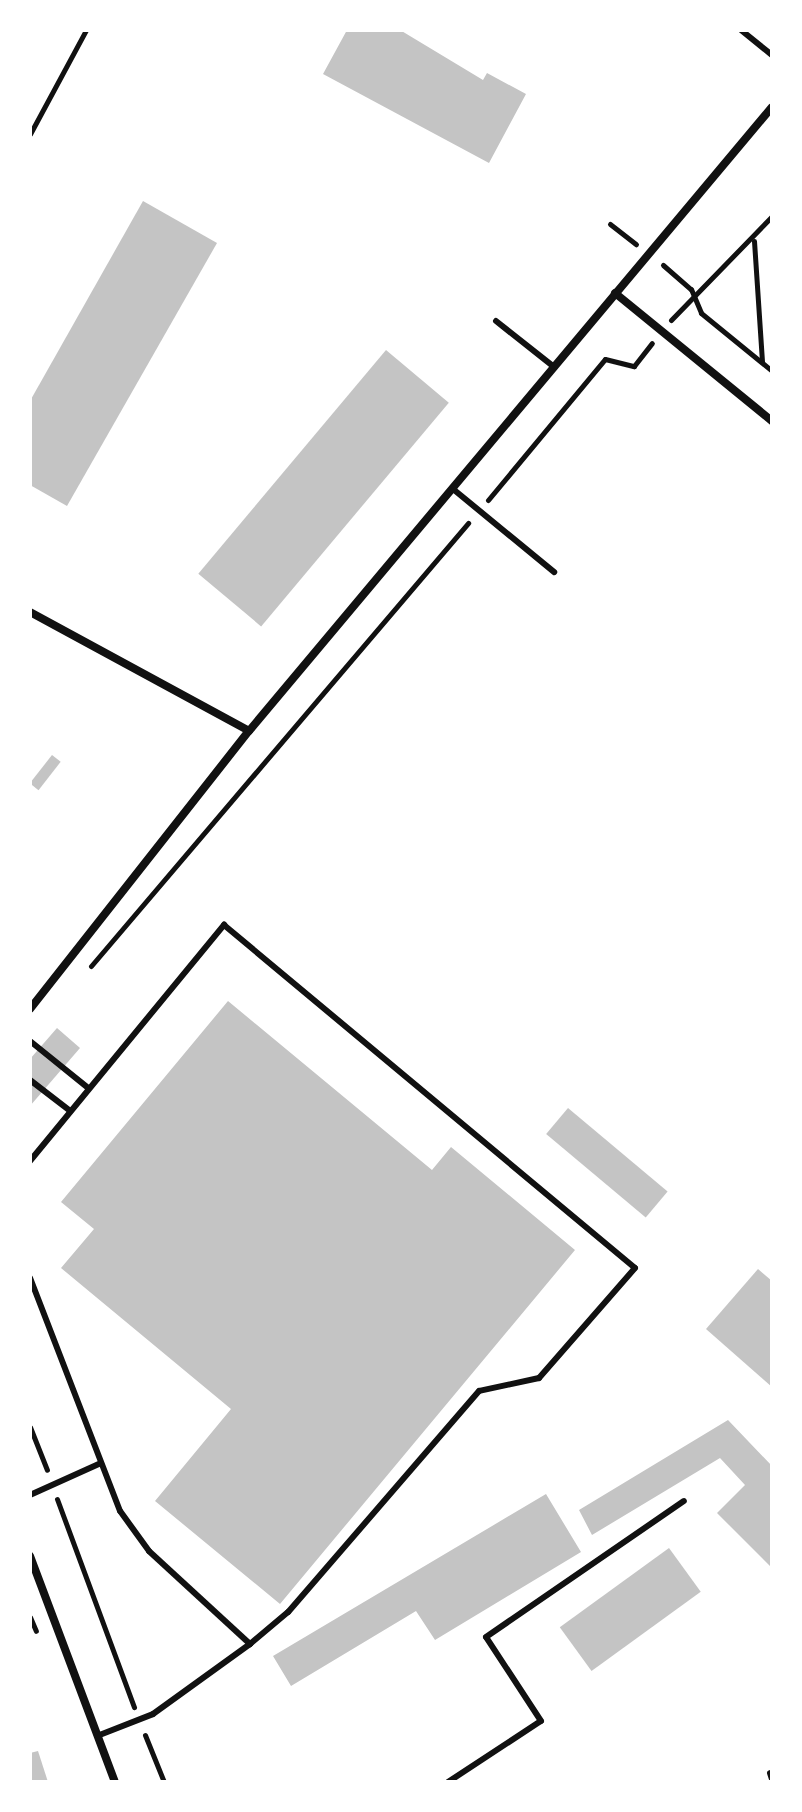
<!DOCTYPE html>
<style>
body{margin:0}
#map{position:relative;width:802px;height:1812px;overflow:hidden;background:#fff;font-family:Lora,serif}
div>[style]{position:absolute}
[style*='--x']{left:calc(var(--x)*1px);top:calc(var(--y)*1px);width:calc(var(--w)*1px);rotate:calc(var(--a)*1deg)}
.building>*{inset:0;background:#c4c4c4;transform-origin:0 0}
.path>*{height:5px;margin:-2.5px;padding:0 2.5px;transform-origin:2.5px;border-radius:2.5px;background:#111}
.service>*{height:6px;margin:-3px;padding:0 3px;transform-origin:3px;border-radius:3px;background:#111}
.minor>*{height:8px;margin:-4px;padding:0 4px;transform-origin:4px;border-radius:4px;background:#111}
span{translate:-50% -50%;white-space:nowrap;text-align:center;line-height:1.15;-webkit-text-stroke:7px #fff;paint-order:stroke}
.frame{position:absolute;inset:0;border:32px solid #fff;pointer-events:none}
</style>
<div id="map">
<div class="building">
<i style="clip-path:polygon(347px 30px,400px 30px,483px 80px,487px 73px,526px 94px,489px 163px,323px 74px)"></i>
<i style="clip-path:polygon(143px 201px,217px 243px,67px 506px,30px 485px,30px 401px)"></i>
<i style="left:386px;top:350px;width:82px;height:292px;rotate:40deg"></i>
<i style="left:52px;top:755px;width:11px;height:36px;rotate:38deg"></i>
<i style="clip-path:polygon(228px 1001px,432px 1170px,451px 1147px,575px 1250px,280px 1604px,155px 1501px,231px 1409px,61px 1268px,94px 1229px,61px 1202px)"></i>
<i style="clip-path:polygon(57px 1028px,80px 1048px,30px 1106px,30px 1059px)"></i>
<i style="left:568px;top:1108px;width:130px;height:34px;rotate:40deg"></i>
<i style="clip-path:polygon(758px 1269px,772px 1281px,772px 1387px,706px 1329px)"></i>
<i style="clip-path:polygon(728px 1420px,772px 1466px,772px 1568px,717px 1513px,745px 1485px,720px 1458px,592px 1535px,579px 1510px)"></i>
<i style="clip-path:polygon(546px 1494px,581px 1552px,435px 1640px,416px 1611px,291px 1686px,273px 1656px)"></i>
<i style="left:669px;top:1548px;width:54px;height:135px;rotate:54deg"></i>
<i style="clip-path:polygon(38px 1751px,48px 1782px,30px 1782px,30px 1753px)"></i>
</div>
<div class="path">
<i style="--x:30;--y:134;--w:118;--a:-61.7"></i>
<i style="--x:610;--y:224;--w:33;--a:38"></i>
<i style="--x:754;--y:241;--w:121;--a:86.2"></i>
<i style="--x:663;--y:265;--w:37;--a:41"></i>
<i style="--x:691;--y:289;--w:26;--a:67"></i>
<i style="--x:701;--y:313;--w:92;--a:39.2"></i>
<i style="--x:671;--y:320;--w:145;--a:-45.8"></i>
<i style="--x:488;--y:500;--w:183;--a:-50.3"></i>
<i style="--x:605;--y:359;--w:30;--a:14"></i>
<i style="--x:634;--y:366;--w:29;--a:-52"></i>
<i style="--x:91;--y:966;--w:582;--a:-49.6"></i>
<i style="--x:30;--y:1427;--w:46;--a:68.4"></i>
<i style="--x:57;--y:1499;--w:222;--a:69.7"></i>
<i style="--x:30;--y:1617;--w:15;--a:67"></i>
<i style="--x:145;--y:1735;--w:51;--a:68"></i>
</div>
<div class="service">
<i style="--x:741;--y:30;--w:40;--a:39"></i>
<i style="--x:496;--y:321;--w:74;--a:38.4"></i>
<i style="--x:453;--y:489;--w:131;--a:39.4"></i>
<i style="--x:30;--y:1041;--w:73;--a:38.9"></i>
<i style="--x:30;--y:1080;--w:49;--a:37.6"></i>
<i style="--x:30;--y:1161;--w:306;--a:-50.6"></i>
<i style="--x:224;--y:925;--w:535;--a:39.85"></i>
<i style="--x:635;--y:1268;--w:146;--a:131.1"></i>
<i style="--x:539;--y:1378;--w:61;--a:167.8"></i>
<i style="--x:479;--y:1391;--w:292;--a:130.8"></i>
<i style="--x:288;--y:1612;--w:50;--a:139.9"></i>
<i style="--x:250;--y:1644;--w:137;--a:-137.4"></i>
<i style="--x:149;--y:1551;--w:49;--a:-125.9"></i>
<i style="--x:120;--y:1511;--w:250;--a:-111.1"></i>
<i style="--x:30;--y:1495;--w:76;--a:-24.2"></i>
<i style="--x:97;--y:1736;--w:60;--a:-21.4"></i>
<i style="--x:153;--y:1714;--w:120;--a:-35.8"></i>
<i style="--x:770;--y:1773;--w:6;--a:72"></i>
<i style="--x:448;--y:1782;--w:111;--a:-33.3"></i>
<i style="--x:541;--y:1721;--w:100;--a:-123.2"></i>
<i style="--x:486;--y:1637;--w:240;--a:-34.5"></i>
</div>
<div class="minor">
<i style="--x:615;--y:293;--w:203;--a:39.2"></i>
<i style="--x:30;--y:612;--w:249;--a:28.5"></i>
<i style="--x:30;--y:1009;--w:354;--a:-51.8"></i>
<i style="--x:249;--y:731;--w:814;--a:-50.03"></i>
<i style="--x:30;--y:1556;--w:241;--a:69.4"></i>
</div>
<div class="frame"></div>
</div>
